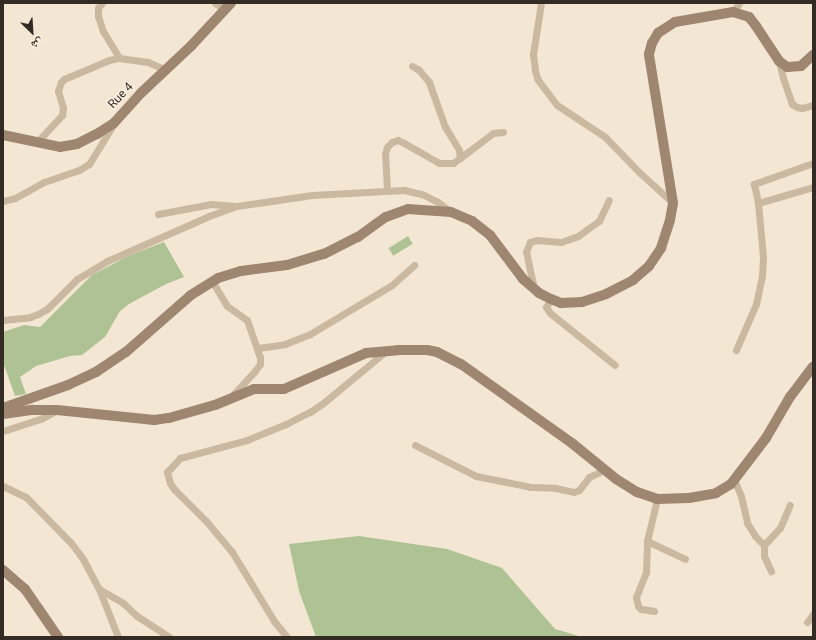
<!DOCTYPE html>
<meta charset="utf-8">
<style>
body{margin:0}
#map{position:relative;width:816px;height:640px;overflow:hidden;background:#f3e7d4;font-family:Roboto,"Noto Naskh Arabic",sans-serif}
div>[style]{position:absolute}
[style*='--x']{left:calc(var(--x)*1px);top:calc(var(--y)*1px);width:calc(var(--w)*1px);rotate:calc(var(--a)*1deg)}
.green>*{inset:0;background:#aec294;transform-origin:0 0}
.street>*{height:7px;margin:-3.5px;padding:0 3.5px;transform-origin:3.5px;border-radius:3.5px;background:#cbb8a0}
.secondary>*{height:10px;margin:-5px;padding:0 5px;transform-origin:5px;border-radius:5px;background:#9f8671}
span{translate:-50% -50%;white-space:nowrap;text-align:center;line-height:1.15;-webkit-text-stroke:3px #faf1e0;paint-order:stroke}
.street-label{font-size:12px;color:#342b24}
.frame{position:absolute;inset:0;border:4px solid #342b24;pointer-events:none}
.north{position:absolute;left:12px;top:12px;width:40px;height:40px;-webkit-text-stroke:3px #faf1e0;paint-order:stroke;rotate:155deg;font-size:11px;font-weight:700;line-height:16px;text-align:center;color:#342b24}
.north::after{content:'';display:block;margin:auto;width:14px;height:18px;background:#342b24;clip-path:polygon(50% 0,100% 100%,50% 72%,0 100%)}
</style>
<div id="map">
<div class="green">
<i style="left:408px;top:236px;width:9px;height:23px;rotate:58deg"></i>
<i style="clip-path:polygon(164px 242px,184px 277px,166px 284px,129px 304px,120px 311px,105px 337px,82px 355px,70px 356px,36px 366px,20px 377px,26px 394px,15px 396px,3px 362px,3px 332px,24px 325px,40px 327px,92px 275px,128px 256px)"></i>
<i style="clip-path:polygon(359px 536px,447px 549px,502px 568px,555px 629px,582px 637px,316px 637px,299px 591px,289px 544px)"></i>
</div>
<div class="street">
<i style="--x:102;--y:3;--w:6;--a:129"></i>
<i style="--x:98;--y:8;--w:8;--a:90"></i>
<i style="--x:98;--y:16;--w:16;--a:72"></i>
<i style="--x:103;--y:31;--w:31;--a:59"></i>
<i style="--x:215;--y:3;--w:11;--a:34"></i>
<i style="--x:541;--y:3;--w:52;--a:98.9"></i>
<i style="--x:533;--y:54;--w:17;--a:83"></i>
<i style="--x:535;--y:71;--w:9;--a:72"></i>
<i style="--x:538;--y:80;--w:31;--a:53"></i>
<i style="--x:557;--y:105;--w:58;--a:33.7"></i>
<i style="--x:605;--y:137;--w:50;--a:45.8"></i>
<i style="--x:640;--y:173;--w:45;--a:42.3"></i>
<i style="--x:733;--y:12;--w:11;--a:-56"></i>
<i style="--x:779;--y:61;--w:17;--a:77"></i>
<i style="--x:783;--y:78;--w:28;--a:71"></i>
<i style="--x:792;--y:104;--w:6;--a:31"></i>
<i style="--x:797;--y:107;--w:5;--a:11"></i>
<i style="--x:802;--y:108;--w:11;--a:-15"></i>
<i style="--x:37;--y:142;--w:37;--a:-47"></i>
<i style="--x:62;--y:115;--w:7;--a:-82"></i>
<i style="--x:63;--y:108;--w:18;--a:-106"></i>
<i style="--x:58;--y:91;--w:9;--a:-72"></i>
<i style="--x:61;--y:82;--w:4;--a:-45"></i>
<i style="--x:64;--y:79;--w:49;--a:-22.9"></i>
<i style="--x:109;--y:60;--w:10;--a:-11"></i>
<i style="--x:119;--y:58;--w:29;--a:8"></i>
<i style="--x:148;--y:62;--w:20;--a:24"></i>
<i style="--x:460;--y:158;--w:41;--a:-37.1"></i>
<i style="--x:493;--y:133;--w:10;--a:-6"></i>
<i style="--x:813;--y:163;--w:63;--a:160.4"></i>
<i style="--x:754;--y:184;--w:19;--a:78"></i>
<i style="--x:758;--y:203;--w:57;--a:-16.2"></i>
<i style="--x:387;--y:190;--w:36;--a:-93"></i>
<i style="--x:385;--y:154;--w:7;--a:-74"></i>
<i style="--x:387;--y:147;--w:7;--a:-45"></i>
<i style="--x:392;--y:142;--w:6;--a:-18"></i>
<i style="--x:398;--y:140;--w:7;--a:27"></i>
<i style="--x:404;--y:143;--w:40;--a:29.7"></i>
<i style="--x:439;--y:163;--w:14;--a:0"></i>
<i style="--x:453;--y:163;--w:9;--a:-36"></i>
<i style="--x:460;--y:158;--w:8;--a:-97"></i>
<i style="--x:459;--y:150;--w:27;--a:-121"></i>
<i style="--x:445;--y:127;--w:48;--a:-109.6"></i>
<i style="--x:429;--y:82;--w:16;--a:-130"></i>
<i style="--x:419;--y:70;--w:8;--a:-150"></i>
<i style="--x:3;--y:201;--w:12;--a:-14"></i>
<i style="--x:15;--y:198;--w:33;--a:-29"></i>
<i style="--x:44;--y:182;--w:37;--a:-19"></i>
<i style="--x:79;--y:170;--w:12;--a:-31"></i>
<i style="--x:89;--y:164;--w:46;--a:-58.4"></i>
<i style="--x:158;--y:214;--w:54;--a:-10.7"></i>
<i style="--x:211;--y:204;--w:24;--a:5"></i>
<i style="--x:212;--y:281;--w:29;--a:59"></i>
<i style="--x:227;--y:306;--w:24;--a:35"></i>
<i style="--x:247;--y:320;--w:39;--a:71"></i>
<i style="--x:260;--y:357;--w:7;--a:90"></i>
<i style="--x:260;--y:364;--w:9;--a:126"></i>
<i style="--x:255;--y:371;--w:38;--a:133"></i>
<i style="--x:534;--y:289;--w:38;--a:-102"></i>
<i style="--x:526;--y:252;--w:11;--a:-68"></i>
<i style="--x:530;--y:242;--w:7;--a:-16"></i>
<i style="--x:537;--y:240;--w:24;--a:5"></i>
<i style="--x:561;--y:242;--w:18;--a:-19"></i>
<i style="--x:578;--y:236;--w:26;--a:-36"></i>
<i style="--x:599;--y:221;--w:23;--a:-65"></i>
<i style="--x:551;--y:299;--w:9;--a:122"></i>
<i style="--x:546;--y:307;--w:7;--a:56"></i>
<i style="--x:550;--y:313;--w:83;--a:38.7"></i>
<i style="--x:3;--y:320;--w:27;--a:-6"></i>
<i style="--x:30;--y:317;--w:9;--a:-21"></i>
<i style="--x:38;--y:314;--w:10;--a:-29"></i>
<i style="--x:47;--y:309;--w:42;--a:-45"></i>
<i style="--x:77;--y:279;--w:35;--a:-31"></i>
<i style="--x:107;--y:261;--w:111;--a:-23.8"></i>
<i style="--x:209;--y:216;--w:30;--a:-20"></i>
<i style="--x:237;--y:206;--w:76;--a:-8.3"></i>
<i style="--x:312;--y:195;--w:92;--a:-3.1"></i>
<i style="--x:404;--y:190;--w:18;--a:13"></i>
<i style="--x:422;--y:194;--w:18;--a:27"></i>
<i style="--x:438;--y:202;--w:16;--a:38"></i>
<i style="--x:258;--y:348;--w:27;--a:-8"></i>
<i style="--x:285;--y:344;--w:27;--a:-22"></i>
<i style="--x:310;--y:334;--w:96;--a:-30.9"></i>
<i style="--x:392;--y:285;--w:30;--a:-42"></i>
<i style="--x:736;--y:350;--w:50;--a:-66.5"></i>
<i style="--x:756;--y:304;--w:29;--a:-78"></i>
<i style="--x:762;--y:276;--w:19;--a:-87"></i>
<i style="--x:763;--y:257;--w:54;--a:-95.3"></i>
<i style="--x:3;--y:431;--w:40;--a:-18"></i>
<i style="--x:41;--y:419;--w:18;--a:-29"></i>
<i style="--x:415;--y:445;--w:68;--a:26.9"></i>
<i style="--x:476;--y:476;--w:56;--a:11.3"></i>
<i style="--x:531;--y:487;--w:24;--a:2"></i>
<i style="--x:555;--y:488;--w:19;--a:12"></i>
<i style="--x:574;--y:492;--w:5;--a:-22"></i>
<i style="--x:579;--y:490;--w:16;--a:-52"></i>
<i style="--x:589;--y:477;--w:17;--a:-25"></i>
<i style="--x:734;--y:480;--w:17;--a:66"></i>
<i style="--x:741;--y:496;--w:28;--a:77"></i>
<i style="--x:747;--y:523;--w:15;--a:58"></i>
<i style="--x:755;--y:536;--w:13;--a:45"></i>
<i style="--x:764;--y:545;--w:11;--a:90"></i>
<i style="--x:764;--y:556;--w:17;--a:65"></i>
<i style="--x:3;--y:486;--w:25;--a:26"></i>
<i style="--x:26;--y:497;--w:64;--a:45.6"></i>
<i style="--x:71;--y:543;--w:20;--a:53"></i>
<i style="--x:83;--y:559;--w:34;--a:62"></i>
<i style="--x:99;--y:589;--w:52;--a:68.4"></i>
<i style="--x:647;--y:541;--w:42;--a:25.3"></i>
<i style="--x:764;--y:545;--w:23;--a:-47"></i>
<i style="--x:780;--y:528;--w:25;--a:-67"></i>
<i style="--x:99;--y:589;--w:28;--a:30"></i>
<i style="--x:123;--y:603;--w:19;--a:43"></i>
<i style="--x:137;--y:616;--w:38;--a:33"></i>
<i style="--x:654;--y:611;--w:13;--a:-171"></i>
<i style="--x:641;--y:609;--w:4;--a:-135"></i>
<i style="--x:638;--y:606;--w:9;--a:-103"></i>
<i style="--x:636;--y:597;--w:27;--a:-68"></i>
<i style="--x:646;--y:572;--w:31;--a:-88"></i>
<i style="--x:647;--y:541;--w:43;--a:-76.6"></i>
<i style="--x:807;--y:622;--w:10;--a:-53"></i>
<i style="--x:287;--y:637;--w:21;--a:-129"></i>
<i style="--x:274;--y:621;--w:81;--a:-121.3"></i>
<i style="--x:232;--y:552;--w:40;--a:-130"></i>
<i style="--x:206;--y:521;--w:45;--a:-135"></i>
<i style="--x:174;--y:489;--w:7;--a:-124"></i>
<i style="--x:170;--y:483;--w:11;--a:-105"></i>
<i style="--x:167;--y:472;--w:19;--a:-47"></i>
<i style="--x:180;--y:458;--w:69;--a:-15"></i>
<i style="--x:247;--y:440;--w:42;--a:-22.3"></i>
<i style="--x:286;--y:424;--w:27;--a:-27"></i>
<i style="--x:310;--y:412;--w:14;--a:-34"></i>
<i style="--x:322;--y:404;--w:83;--a:-39.6"></i>
</div>
<div class="secondary">
<i style="--x:3;--y:135;--w:58;--a:11.9"></i>
<i style="--x:60;--y:147;--w:17;--a:-10"></i>
<i style="--x:77;--y:144;--w:22;--a:-27"></i>
<i style="--x:97;--y:134;--w:20;--a:-33"></i>
<i style="--x:114;--y:123;--w:40;--a:-48"></i>
<i style="--x:141;--y:93;--w:69;--a:-43.2"></i>
<i style="--x:191;--y:46;--w:59;--a:-47.1"></i>
<i style="--x:3;--y:408;--w:69;--a:-19.5"></i>
<i style="--x:68;--y:385;--w:31;--a:-25"></i>
<i style="--x:96;--y:372;--w:36;--a:-34"></i>
<i style="--x:126;--y:352;--w:86;--a:-41.2"></i>
<i style="--x:191;--y:295;--w:32;--a:-32"></i>
<i style="--x:218;--y:278;--w:24;--a:-17"></i>
<i style="--x:241;--y:271;--w:46;--a:-7.4"></i>
<i style="--x:287;--y:265;--w:39;--a:-17"></i>
<i style="--x:324;--y:254;--w:38;--a:-27"></i>
<i style="--x:358;--y:237;--w:34;--a:-36"></i>
<i style="--x:386;--y:217;--w:23;--a:-20"></i>
<i style="--x:408;--y:209;--w:43;--a:4"></i>
<i style="--x:451;--y:212;--w:23;--a:23"></i>
<i style="--x:472;--y:221;--w:23;--a:38"></i>
<i style="--x:490;--y:235;--w:55;--a:53.1"></i>
<i style="--x:523;--y:279;--w:21;--a:41"></i>
<i style="--x:539;--y:293;--w:13;--a:27"></i>
<i style="--x:551;--y:299;--w:11;--a:22"></i>
<i style="--x:561;--y:303;--w:21;--a:-3"></i>
<i style="--x:582;--y:302;--w:25;--a:-18"></i>
<i style="--x:606;--y:294;--w:30;--a:-27"></i>
<i style="--x:633;--y:280;--w:21;--a:-41"></i>
<i style="--x:649;--y:266;--w:22;--a:-56"></i>
<i style="--x:661;--y:248;--w:29;--a:-72"></i>
<i style="--x:670;--y:220;--w:17;--a:-80"></i>
<i style="--x:673;--y:203;--w:151;--a:-99.2"></i>
<i style="--x:649;--y:54;--w:11;--a:-75"></i>
<i style="--x:652;--y:43;--w:12;--a:-59"></i>
<i style="--x:658;--y:33;--w:20;--a:-33"></i>
<i style="--x:675;--y:22;--w:59;--a:-9.8"></i>
<i style="--x:733;--y:12;--w:17;--a:17"></i>
<i style="--x:749;--y:17;--w:11;--a:52"></i>
<i style="--x:756;--y:26;--w:42;--a:56.7"></i>
<i style="--x:779;--y:61;--w:10;--a:37"></i>
<i style="--x:787;--y:67;--w:14;--a:-4"></i>
<i style="--x:801;--y:66;--w:16;--a:-43"></i>
<i style="--x:3;--y:414;--w:30;--a:-8"></i>
<i style="--x:33;--y:410;--w:24;--a:0"></i>
<i style="--x:57;--y:410;--w:98;--a:5.9"></i>
<i style="--x:154;--y:420;--w:15;--a:-8"></i>
<i style="--x:169;--y:418;--w:48;--a:-15.8"></i>
<i style="--x:215;--y:405;--w:42;--a:-22.3"></i>
<i style="--x:254;--y:389;--w:30;--a:0"></i>
<i style="--x:284;--y:389;--w:90;--a:-23.7"></i>
<i style="--x:366;--y:353;--w:32;--a:-5"></i>
<i style="--x:398;--y:350;--w:29;--a:0"></i>
<i style="--x:427;--y:350;--w:10;--a:11"></i>
<i style="--x:437;--y:352;--w:27;--a:27"></i>
<i style="--x:461;--y:364;--w:138;--a:35.5"></i>
<i style="--x:573;--y:444;--w:55;--a:39.1"></i>
<i style="--x:616;--y:479;--w:25;--a:32"></i>
<i style="--x:637;--y:492;--w:21;--a:19"></i>
<i style="--x:657;--y:499;--w:32;--a:-2"></i>
<i style="--x:689;--y:498;--w:27;--a:-10"></i>
<i style="--x:716;--y:493;--w:17;--a:-31"></i>
<i style="--x:731;--y:484;--w:58;--a:-52.7"></i>
<i style="--x:766;--y:438;--w:48;--a:-59.7"></i>
<i style="--x:790;--y:397;--w:38;--a:-53"></i>
<i style="--x:3;--y:570;--w:29;--a:41"></i>
<i style="--x:25;--y:589;--w:58;--a:55.5"></i>
</div>
<div class="street-label">
<span style="left:121px;top:96px;rotate:-47deg">Rue 4</span>
</div>
<div class="frame"></div>
<div class="north">ش</div>
</div>
